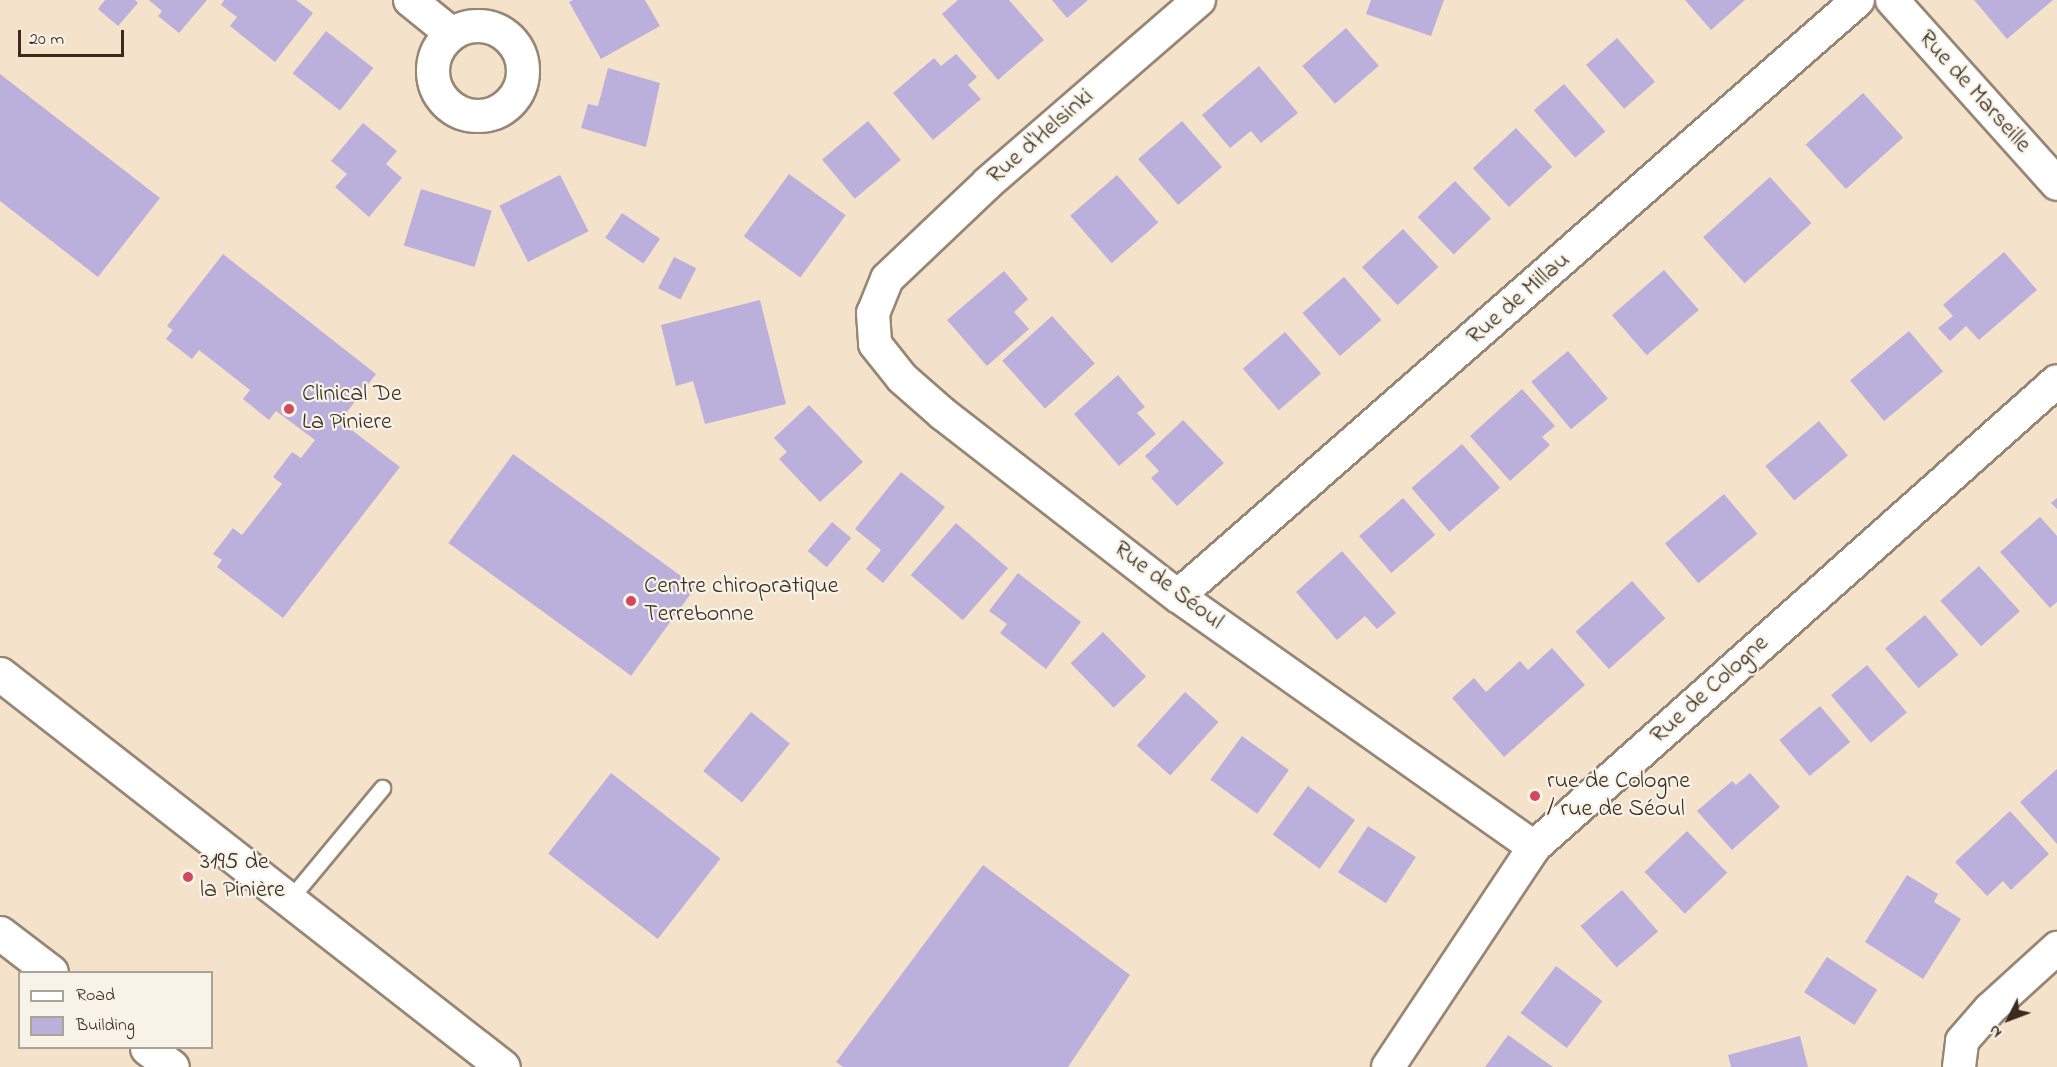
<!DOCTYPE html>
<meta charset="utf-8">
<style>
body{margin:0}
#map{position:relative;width:2057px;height:1067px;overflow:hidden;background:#f4e3ca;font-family:"Indie Flower",sans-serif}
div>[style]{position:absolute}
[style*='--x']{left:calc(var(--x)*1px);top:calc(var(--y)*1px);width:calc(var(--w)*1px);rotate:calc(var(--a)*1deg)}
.building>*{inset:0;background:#bbb0dc;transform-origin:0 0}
.roads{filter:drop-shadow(2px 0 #988674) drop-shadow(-2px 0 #988674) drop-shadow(0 2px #988674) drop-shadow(0 -2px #988674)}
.lane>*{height:15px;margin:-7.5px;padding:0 7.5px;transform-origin:7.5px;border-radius:7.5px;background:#fff}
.street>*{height:32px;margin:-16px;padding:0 16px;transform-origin:16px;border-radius:16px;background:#fff}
.street>.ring{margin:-16px;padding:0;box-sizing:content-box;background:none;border:32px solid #fff;border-radius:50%}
.secondary>*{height:33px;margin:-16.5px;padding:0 16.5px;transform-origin:16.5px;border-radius:16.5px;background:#fff}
.highway>*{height:33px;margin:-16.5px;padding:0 16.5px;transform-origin:16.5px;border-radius:16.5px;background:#fff}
.dots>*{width:16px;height:16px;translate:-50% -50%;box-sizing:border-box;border:3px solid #f7f3e8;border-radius:50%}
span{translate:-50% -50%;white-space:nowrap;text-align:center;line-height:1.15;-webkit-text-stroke:4.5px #f7f3e8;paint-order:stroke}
.street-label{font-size:24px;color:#3b2a1e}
.poi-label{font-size:24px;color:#3b2a1e}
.left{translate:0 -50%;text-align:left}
.legend{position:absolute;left:18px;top:971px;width:195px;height:78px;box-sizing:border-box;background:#f7f3e8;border:2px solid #aca397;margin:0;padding:8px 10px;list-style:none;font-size:18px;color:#3b2a1e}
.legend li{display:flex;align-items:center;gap:12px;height:30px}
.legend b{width:30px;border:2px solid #aca397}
.north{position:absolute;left:1979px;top:989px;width:60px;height:60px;-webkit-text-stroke:4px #f7f3e8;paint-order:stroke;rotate:228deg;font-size:16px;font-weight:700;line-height:24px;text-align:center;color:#3b2a1e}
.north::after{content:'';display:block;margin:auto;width:21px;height:27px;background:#3b2a1e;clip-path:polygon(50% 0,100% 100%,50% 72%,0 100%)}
.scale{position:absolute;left:18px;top:30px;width:106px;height:27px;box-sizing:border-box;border:3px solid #3b2a1e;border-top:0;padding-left:8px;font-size:18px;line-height:21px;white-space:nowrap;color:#3b2a1e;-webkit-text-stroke:4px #f7f3e8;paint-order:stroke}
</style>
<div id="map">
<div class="building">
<i style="clip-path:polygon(105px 0,135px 0,138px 3px,118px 26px,98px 9px)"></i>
<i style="clip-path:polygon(149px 0,207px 0,179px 33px,158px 16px,162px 11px)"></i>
<i style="clip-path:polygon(224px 0,296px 0,313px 13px,275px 62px,230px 26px,237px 17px,221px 5px)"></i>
<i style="clip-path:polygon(573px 0,645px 0,660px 26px,601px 59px,569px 2px)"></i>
<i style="clip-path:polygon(958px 0,1009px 0,1044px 40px,998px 80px,942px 14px)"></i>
<i style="clip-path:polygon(1052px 0,1088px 0,1067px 18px)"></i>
<i style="clip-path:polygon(1371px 0,1444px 0,1431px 36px,1366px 14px)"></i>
<i style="clip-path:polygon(1685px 0,1745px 0,1711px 30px)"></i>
<i style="clip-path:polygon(1974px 0,2053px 0,2007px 39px)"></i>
<i style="left:1346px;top:28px;width:50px;height:58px;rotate:49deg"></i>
<i style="left:326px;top:31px;width:60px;height:54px;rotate:38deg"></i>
<i style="left:1617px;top:38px;width:58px;height:41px;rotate:49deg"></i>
<i style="clip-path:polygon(956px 54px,977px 77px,968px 85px,981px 99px,933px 140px,893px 93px,934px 58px,941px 66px)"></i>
<i style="clip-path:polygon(1259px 66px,1298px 113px,1261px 143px,1251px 131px,1230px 148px,1202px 115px)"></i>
<i style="clip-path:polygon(608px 68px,660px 83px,646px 147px,581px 128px,588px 104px,598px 106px)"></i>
<i style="clip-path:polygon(0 74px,160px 198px,98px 277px,0 201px)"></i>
<i style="left:1564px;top:84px;width:63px;height:40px;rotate:49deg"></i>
<i style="left:1863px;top:93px;width:60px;height:77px;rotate:48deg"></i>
<i style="left:868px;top:121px;width:51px;height:60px;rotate:50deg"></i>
<i style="left:1182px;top:121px;width:61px;height:58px;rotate:49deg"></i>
<i style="clip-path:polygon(363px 123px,397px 151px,386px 164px,402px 178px,369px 217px,335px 187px,347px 174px,331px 161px)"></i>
<i style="left:1516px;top:128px;width:53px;height:59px;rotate:47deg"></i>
<i style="left:789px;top:174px;width:70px;height:77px;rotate:36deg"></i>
<i style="left:560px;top:175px;width:63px;height:68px;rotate:63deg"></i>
<i style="left:1117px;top:175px;width:63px;height:62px;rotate:49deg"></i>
<i style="left:1770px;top:177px;width:62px;height:90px;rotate:48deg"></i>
<i style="left:1455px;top:181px;width:52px;height:52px;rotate:46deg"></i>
<i style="left:421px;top:189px;width:74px;height:59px;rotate:17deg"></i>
<i style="left:622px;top:213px;width:46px;height:30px;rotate:34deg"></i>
<i style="left:1403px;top:229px;width:52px;height:56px;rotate:47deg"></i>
<i style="clip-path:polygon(2004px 252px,2037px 290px,1979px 340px,1966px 326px,1950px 341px,1938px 328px,1953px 316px,1943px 305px)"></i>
<i style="clip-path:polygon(223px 254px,376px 374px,340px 421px,400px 467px,283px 618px,217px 567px,222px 560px,213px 554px,233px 528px,242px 535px,282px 484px,273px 477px,292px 452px,301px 458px,315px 440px,276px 411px,269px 420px,243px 399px,250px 390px,199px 350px,192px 359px,166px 339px,173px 330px,167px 326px)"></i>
<i style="left:674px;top:257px;width:25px;height:35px;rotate:27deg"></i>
<i style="left:1664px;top:270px;width:53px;height:69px;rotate:49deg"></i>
<i style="clip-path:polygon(1004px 271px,1028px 299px,1014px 312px,1029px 329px,987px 366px,947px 320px)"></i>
<i style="left:1344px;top:277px;width:57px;height:55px;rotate:49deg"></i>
<i style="clip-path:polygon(760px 300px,786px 404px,705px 424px,693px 381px,676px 386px,661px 325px)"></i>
<i style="left:1052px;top:316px;width:64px;height:67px;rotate:48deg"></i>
<i style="left:1909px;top:331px;width:53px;height:77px;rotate:50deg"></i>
<i style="left:1285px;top:332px;width:55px;height:56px;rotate:49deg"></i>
<i style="left:1568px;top:351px;width:62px;height:48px;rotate:50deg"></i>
<i style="clip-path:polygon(1118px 375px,1145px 407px,1137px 413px,1156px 434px,1119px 466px,1074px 414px)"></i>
<i style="clip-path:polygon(1522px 389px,1555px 426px,1542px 437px,1550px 445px,1510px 481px,1470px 436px)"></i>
<i style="clip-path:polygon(809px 405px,863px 462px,820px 502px,779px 459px,787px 452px,774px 438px)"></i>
<i style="clip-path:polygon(1183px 420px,1224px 463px,1177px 506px,1151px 478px,1159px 471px,1145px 456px)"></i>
<i style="left:1819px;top:421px;width:45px;height:70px;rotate:50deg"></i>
<i style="left:1462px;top:444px;width:58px;height:67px;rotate:49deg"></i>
<i style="left:513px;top:454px;width:226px;height:110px;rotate:36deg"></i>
<i style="clip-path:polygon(901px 472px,945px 507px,883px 583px,866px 569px,881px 550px,855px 529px)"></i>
<i style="left:1724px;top:494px;width:52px;height:77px;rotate:50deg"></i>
<i style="left:1403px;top:498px;width:49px;height:58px;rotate:49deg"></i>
<i style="clip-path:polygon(2057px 498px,2057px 509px,2051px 503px)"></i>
<i style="clip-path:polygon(2040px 517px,2057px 536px,2057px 602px,2050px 608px,2000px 552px)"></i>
<i style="left:832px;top:522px;width:25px;height:38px;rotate:40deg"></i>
<i style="left:956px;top:523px;width:69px;height:69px;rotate:41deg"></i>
<i style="clip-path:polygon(1342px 551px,1396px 613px,1377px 629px,1365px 616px,1337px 640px,1296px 592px)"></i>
<i style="left:1979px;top:566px;width:61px;height:52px;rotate:48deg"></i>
<i style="clip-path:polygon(1018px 573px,1081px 622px,1046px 669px,1000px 633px,1007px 624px,989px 611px)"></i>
<i style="left:1632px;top:581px;width:50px;height:76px;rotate:48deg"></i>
<i style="left:1925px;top:615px;width:52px;height:52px;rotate:50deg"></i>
<i style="left:1103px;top:632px;width:62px;height:45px;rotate:46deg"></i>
<i style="clip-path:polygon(1552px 648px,1585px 685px,1504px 757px,1452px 698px,1474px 678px,1486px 692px,1520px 661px,1528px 670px)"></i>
<i style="left:1867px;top:665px;width:62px;height:47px;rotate:50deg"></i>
<i style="left:1185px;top:692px;width:45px;height:72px;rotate:42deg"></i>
<i style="left:1820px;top:706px;width:47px;height:53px;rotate:50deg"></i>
<i style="left:751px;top:712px;width:50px;height:76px;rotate:39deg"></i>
<i style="left:1242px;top:736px;width:58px;height:54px;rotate:36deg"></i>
<i style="clip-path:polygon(2057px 769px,2057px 844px,2020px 802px)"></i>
<i style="left:611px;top:773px;width:139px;height:102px;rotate:38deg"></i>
<i style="clip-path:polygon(1750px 773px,1780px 807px,1732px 850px,1697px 811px,1732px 781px,1736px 785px)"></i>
<i style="left:1308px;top:786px;width:58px;height:60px;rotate:36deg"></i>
<i style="clip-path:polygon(2010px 811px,2049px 854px,2011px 890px,2003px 881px,1987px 896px,1955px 862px)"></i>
<i style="left:1368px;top:826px;width:57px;height:55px;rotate:33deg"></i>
<i style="left:1687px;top:831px;width:58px;height:59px;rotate:46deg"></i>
<i style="clip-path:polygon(983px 865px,1130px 975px,1068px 1067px,843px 1067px,836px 1062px)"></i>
<i style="clip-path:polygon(1907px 875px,1938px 894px,1934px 902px,1961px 919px,1923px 979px,1865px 942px)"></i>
<i style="left:1622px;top:890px;width:55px;height:55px;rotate:49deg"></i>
<i style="left:1827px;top:957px;width:60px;height:42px;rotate:33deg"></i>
<i style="left:1556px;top:966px;width:58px;height:59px;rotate:37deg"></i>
<i style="clip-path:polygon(1508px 1035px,1553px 1067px,1485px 1067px)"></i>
<i style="clip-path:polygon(1800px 1036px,1808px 1067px,1731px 1067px,1728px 1055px)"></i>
</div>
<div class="roads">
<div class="lane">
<i style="--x:289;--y:900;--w:146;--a:-50.3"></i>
</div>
<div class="street">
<i style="--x:410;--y:0;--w:54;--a:39"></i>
<i style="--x:1199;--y:0;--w:279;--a:139.1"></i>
<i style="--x:988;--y:183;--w:139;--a:136.5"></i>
<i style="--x:887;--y:279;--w:37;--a:112"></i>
<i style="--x:873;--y:313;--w:31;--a:86"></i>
<i style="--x:875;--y:344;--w:43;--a:51.5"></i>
<i style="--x:902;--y:378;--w:55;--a:41.3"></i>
<i style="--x:943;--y:414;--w:297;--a:37.8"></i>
<i style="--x:1178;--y:596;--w:436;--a:35.2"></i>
<i style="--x:1892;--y:0;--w:247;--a:48.1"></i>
<i class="ring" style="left:433px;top:26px;width:58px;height:58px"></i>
<i style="--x:1178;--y:596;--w:904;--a:-41.23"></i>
<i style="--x:1388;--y:1067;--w:264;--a:-56.4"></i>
<i style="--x:1534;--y:847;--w:700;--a:-41.7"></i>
<i style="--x:1959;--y:1067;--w:26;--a:-83"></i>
<i style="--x:1962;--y:1041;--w:43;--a:-48.8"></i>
<i style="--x:1990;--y:1009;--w:91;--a:-42.3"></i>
</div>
<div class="secondary">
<i style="--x:0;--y:674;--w:638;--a:38"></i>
</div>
<div class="highway">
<i style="--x:0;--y:933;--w:64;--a:37.4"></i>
<i style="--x:147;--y:1048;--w:31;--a:37"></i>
</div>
</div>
<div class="dots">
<i style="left:289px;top:409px;background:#d1495b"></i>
<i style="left:631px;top:601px;background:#d1495b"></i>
<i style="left:1535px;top:796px;background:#d1495b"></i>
<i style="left:188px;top:877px;background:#d1495b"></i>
</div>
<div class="street-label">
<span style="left:1974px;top:92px;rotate:48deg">Rue de Marseille</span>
<span style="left:1041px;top:137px;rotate:-41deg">Rue d'Helsinki</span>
<span style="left:1519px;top:299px;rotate:-41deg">Rue de Millau</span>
<span style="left:1168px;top:586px;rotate:37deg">Rue de Séoul</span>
<span style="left:1710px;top:690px;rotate:-42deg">Rue de Cologne</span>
</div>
<div class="poi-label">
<span class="left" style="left:302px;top:409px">Clinical De<br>La Piniere</span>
<span class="left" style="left:644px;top:601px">Centre chiropratique<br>Terrebonne</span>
<span class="left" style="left:1547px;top:796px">rue de Cologne<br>/ rue de Séoul</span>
<span class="left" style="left:200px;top:877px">3195 de<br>la Pinière</span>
</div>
<ul class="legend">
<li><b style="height:8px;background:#fff"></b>Road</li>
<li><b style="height:16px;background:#bbb0dc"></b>Building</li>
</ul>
<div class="north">N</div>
<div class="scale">20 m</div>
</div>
